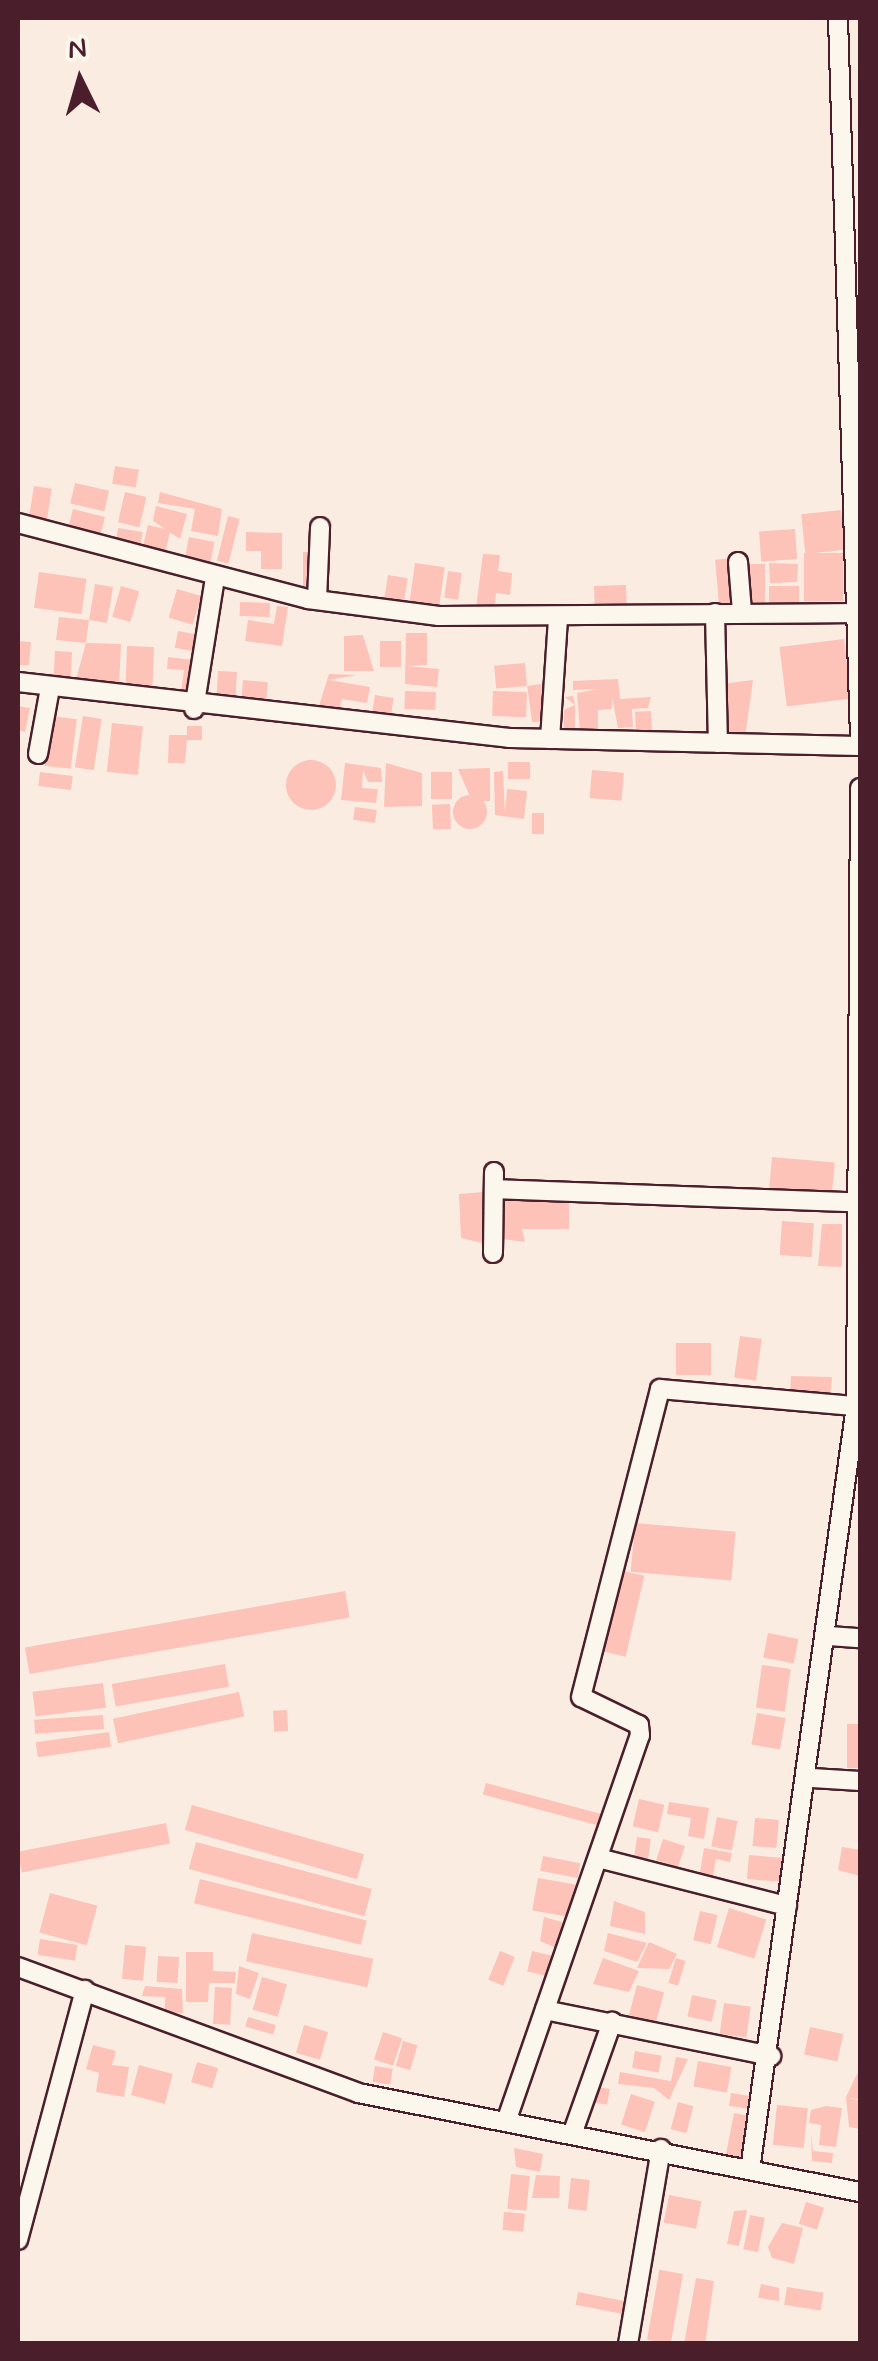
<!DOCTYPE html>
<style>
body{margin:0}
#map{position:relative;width:878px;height:2361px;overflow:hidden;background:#fbece2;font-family:Mynerve,sans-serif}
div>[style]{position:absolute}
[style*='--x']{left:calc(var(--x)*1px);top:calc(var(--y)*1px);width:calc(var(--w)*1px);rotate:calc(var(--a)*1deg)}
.building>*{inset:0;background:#fdc2b8;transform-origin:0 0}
.round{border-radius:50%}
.roads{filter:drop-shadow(2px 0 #4a1f2b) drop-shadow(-2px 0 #4a1f2b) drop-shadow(0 2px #4a1f2b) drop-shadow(0 -2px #4a1f2b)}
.minor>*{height:18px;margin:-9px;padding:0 9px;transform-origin:9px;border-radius:9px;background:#fbf7ec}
span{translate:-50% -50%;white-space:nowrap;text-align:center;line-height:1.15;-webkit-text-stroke:8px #fbf7ec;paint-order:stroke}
.frame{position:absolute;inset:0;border:20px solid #4a1f2b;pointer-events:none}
.north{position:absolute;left:30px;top:30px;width:100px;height:100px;-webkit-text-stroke:8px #fbf7ec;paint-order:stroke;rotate:355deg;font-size:28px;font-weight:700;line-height:40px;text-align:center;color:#4a1f2b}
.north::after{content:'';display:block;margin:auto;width:35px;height:45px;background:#4a1f2b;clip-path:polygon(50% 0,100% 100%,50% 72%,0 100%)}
</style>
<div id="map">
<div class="building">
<i style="left:115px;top:466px;width:24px;height:18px;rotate:9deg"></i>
<i style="left:75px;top:483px;width:35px;height:21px;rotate:13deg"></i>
<i style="left:34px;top:486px;width:18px;height:34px;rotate:9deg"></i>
<i style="left:125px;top:492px;width:22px;height:31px;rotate:13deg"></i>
<i style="clip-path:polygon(160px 492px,222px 509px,218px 536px,191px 531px,195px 509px,158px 503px)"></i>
<i style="clip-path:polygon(156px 506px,187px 514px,180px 539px,153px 521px)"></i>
<i style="left:73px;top:509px;width:33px;height:22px;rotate:14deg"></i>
<i style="left:841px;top:510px;width:40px;height:40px;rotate:84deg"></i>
<i style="left:228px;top:516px;width:12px;height:46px;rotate:14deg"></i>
<i style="left:148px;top:525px;width:23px;height:28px;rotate:13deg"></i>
<i style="left:118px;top:528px;width:25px;height:20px;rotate:9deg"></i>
<i style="left:795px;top:529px;width:30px;height:36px;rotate:86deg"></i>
<i style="clip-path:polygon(246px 532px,282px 533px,282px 569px,261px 569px,261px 551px,246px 551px)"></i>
<i style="left:189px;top:537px;width:26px;height:22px;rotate:11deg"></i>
<i style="left:303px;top:552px;width:11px;height:34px"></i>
<i style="left:804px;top:553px;width:39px;height:48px"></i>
<i style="clip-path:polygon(483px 554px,500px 555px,498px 571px,512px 573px,510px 595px,496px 593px,494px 611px,476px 608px)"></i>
<i style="left:735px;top:558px;width:49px;height:20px;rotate:85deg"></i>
<i style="left:415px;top:563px;width:30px;height:43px;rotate:8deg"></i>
<i style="clip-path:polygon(769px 563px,798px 564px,797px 582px,770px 583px)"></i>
<i style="left:747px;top:564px;width:18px;height:41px"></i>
<i style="left:448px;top:571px;width:14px;height:27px;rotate:8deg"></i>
<i style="left:39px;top:572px;width:48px;height:36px;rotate:8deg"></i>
<i style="left:388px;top:575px;width:20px;height:28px;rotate:9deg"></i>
<i style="clip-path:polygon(95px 584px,113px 587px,107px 623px,89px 620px,86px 643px,56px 640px,59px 617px,89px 620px)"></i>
<i style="left:626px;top:585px;width:24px;height:32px;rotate:88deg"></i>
<i style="left:121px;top:586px;width:19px;height:32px;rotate:16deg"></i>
<i style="left:769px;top:586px;width:30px;height:22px"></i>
<i style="left:177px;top:589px;width:25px;height:30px;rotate:16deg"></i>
<i style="left:240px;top:602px;width:30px;height:14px;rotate:2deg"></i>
<i style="clip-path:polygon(277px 606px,288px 607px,282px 646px,245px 641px,248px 620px,274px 624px)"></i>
<i style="left:178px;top:631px;width:20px;height:17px;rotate:11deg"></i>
<i style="clip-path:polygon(406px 633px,427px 633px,427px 665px,407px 666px,439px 669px,437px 687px,405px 684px)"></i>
<i style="clip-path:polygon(363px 635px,374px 671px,344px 671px,344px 636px)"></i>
<i style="left:844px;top:639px;width:60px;height:65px;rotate:83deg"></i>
<i style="clip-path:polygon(18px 641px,31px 642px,29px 665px,18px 665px)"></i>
<i style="left:380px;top:641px;width:21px;height:26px"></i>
<i style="clip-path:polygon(86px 643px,121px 644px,119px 687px,75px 683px)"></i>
<i style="left:127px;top:646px;width:27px;height:43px;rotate:2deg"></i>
<i style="left:55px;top:651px;width:17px;height:29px;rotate:3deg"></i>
<i style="clip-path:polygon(168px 657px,193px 660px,190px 694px,181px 693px,184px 670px,167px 669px)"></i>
<i style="left:525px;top:663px;width:23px;height:31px;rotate:85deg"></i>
<i style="left:218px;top:671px;width:19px;height:34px;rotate:3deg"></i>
<i style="clip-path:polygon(329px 674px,357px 675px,329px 680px,370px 687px,367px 703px,342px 699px,338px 716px,317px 712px)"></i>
<i style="clip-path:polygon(618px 679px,620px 699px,651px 697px,648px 708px,632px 709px,633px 727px,618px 728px,612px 697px,612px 709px,598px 710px,598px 730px,580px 731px,577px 693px,598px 689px,573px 690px,573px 681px)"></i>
<i style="left:243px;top:680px;width:25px;height:19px;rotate:5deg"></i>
<i style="clip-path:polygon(753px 680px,745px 738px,723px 739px,722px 684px)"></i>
<i style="left:541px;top:684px;width:37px;height:14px;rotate:82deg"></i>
<i style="left:405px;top:691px;width:31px;height:18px;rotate:2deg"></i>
<i style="left:493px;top:691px;width:34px;height:25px;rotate:2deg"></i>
<i style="left:375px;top:695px;width:19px;height:19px;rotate:9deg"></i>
<i style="clip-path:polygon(573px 696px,575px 705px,575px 735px,564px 735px,564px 710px,575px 705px,565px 697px)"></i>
<i style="clip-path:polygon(18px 706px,30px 708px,25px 732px,18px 730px)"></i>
<i style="left:651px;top:711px;width:22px;height:16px;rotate:87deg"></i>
<i style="left:51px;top:716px;width:26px;height:50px;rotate:7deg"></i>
<i style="left:83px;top:716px;width:19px;height:52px;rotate:9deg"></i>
<i style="left:112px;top:723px;width:31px;height:49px;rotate:6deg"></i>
<i style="clip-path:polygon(187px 726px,202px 726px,202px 740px,187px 740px,185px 763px,168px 763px,169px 735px,187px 735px)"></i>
<i class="round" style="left:286px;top:760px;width:50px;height:50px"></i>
<i style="left:508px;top:762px;width:22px;height:17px"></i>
<i style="clip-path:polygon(345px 763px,381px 768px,382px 782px,368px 782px,363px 770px,362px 788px,378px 789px,376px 803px,341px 800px)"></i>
<i style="clip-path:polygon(386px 763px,422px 773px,422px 806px,384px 807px)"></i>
<i style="clip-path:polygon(490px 768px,490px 801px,472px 801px,458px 769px)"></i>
<i style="left:592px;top:770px;width:32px;height:28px;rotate:5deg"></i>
<i style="clip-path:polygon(503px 771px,505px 814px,507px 789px,527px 791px,524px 819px,495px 815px,494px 772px)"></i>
<i style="left:40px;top:772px;width:33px;height:14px;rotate:7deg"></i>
<i style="left:431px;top:772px;width:21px;height:27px"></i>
<i class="round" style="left:453px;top:795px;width:34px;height:34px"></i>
<i style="left:450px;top:804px;width:25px;height:18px;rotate:88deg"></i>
<i style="left:355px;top:807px;width:22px;height:13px;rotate:8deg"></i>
<i style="left:532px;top:813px;width:12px;height:21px"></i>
<i style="left:772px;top:1157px;width:63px;height:34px;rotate:5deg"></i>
<i style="clip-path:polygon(483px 1192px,486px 1244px,461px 1238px,459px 1194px)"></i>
<i style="clip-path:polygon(495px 1199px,569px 1199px,569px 1229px,522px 1229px,525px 1242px,495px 1238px)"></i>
<i style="left:782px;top:1221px;width:32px;height:34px;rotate:4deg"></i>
<i style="clip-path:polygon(822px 1224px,842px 1224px,842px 1267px,818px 1266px)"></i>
<i style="left:740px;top:1336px;width:22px;height:42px;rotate:8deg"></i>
<i style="left:676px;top:1343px;width:35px;height:32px"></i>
<i style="clip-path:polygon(791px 1376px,832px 1377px,830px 1398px,790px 1394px)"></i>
<i style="left:635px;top:1523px;width:101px;height:49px;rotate:5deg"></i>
<i style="left:619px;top:1570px;width:26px;height:83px;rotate:13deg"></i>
<i style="left:345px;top:1591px;width:27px;height:325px;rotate:80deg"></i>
<i style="left:768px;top:1633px;width:31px;height:25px;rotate:11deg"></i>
<i style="left:225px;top:1664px;width:23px;height:115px;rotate:80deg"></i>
<i style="left:762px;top:1665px;width:29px;height:43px;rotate:8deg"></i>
<i style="left:103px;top:1683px;width:25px;height:71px;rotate:83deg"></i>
<i style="left:239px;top:1692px;width:25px;height:129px;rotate:78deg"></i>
<i style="left:287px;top:1710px;width:21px;height:14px;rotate:87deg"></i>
<i style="left:757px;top:1713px;width:29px;height:32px;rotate:10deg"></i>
<i style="left:103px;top:1715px;width:14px;height:69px;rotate:86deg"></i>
<i style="left:847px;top:1724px;width:13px;height:44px"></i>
<i style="left:109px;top:1732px;width:15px;height:74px;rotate:82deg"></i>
<i style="left:486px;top:1783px;width:131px;height:12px;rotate:15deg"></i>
<i style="left:639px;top:1799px;width:26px;height:28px;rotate:13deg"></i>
<i style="clip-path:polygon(669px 1802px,709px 1808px,704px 1839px,688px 1836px,691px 1818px,667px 1814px)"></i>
<i style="left:192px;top:1805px;width:179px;height:26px;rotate:16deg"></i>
<i style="left:717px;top:1817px;width:21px;height:30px;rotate:11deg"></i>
<i style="left:755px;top:1818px;width:24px;height:28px;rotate:5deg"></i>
<i style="left:166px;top:1823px;width:21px;height:151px;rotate:79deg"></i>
<i style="left:637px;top:1837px;width:14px;height:21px;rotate:8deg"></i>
<i style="left:663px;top:1839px;width:23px;height:22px;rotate:18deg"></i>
<i style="left:196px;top:1842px;width:182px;height:28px;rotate:15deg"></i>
<i style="clip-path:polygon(842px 1847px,860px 1850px,860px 1876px,838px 1870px)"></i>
<i style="clip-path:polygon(704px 1848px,732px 1853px,730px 1862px,716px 1859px,713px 1876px,700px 1873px)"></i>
<i style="left:749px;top:1855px;width:34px;height:24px;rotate:5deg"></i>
<i style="left:543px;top:1856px;width:38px;height:15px;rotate:11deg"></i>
<i style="left:538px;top:1878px;width:41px;height:33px;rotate:10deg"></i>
<i style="left:200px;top:1879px;width:172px;height:25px;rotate:14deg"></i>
<i style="left:50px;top:1893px;width:49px;height:41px;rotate:15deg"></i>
<i style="clip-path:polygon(614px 1901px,645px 1912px,645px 1934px,610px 1926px)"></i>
<i style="left:729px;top:1908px;width:39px;height:41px;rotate:17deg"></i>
<i style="left:700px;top:1911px;width:18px;height:30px;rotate:13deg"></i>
<i style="clip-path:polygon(544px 1917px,569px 1924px,559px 1949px,540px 1941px)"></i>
<i style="left:252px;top:1933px;width:124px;height:29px;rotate:12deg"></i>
<i style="clip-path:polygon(608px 1933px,647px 1943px,637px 1962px,604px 1951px)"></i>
<i style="left:40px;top:1939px;width:38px;height:16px;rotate:9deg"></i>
<i style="clip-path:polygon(649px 1942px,677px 1954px,669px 1969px,637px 1968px)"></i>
<i style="left:125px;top:1945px;width:21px;height:34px;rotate:5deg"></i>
<i style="left:500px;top:1951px;width:16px;height:31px;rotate:22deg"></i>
<i style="left:532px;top:1951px;width:22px;height:21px;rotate:13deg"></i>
<i style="clip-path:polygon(186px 1952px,213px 1952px,213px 1971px,236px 1972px,235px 1983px,209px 1983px,208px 2002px,186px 2002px)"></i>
<i style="left:158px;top:1956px;width:21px;height:26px;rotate:3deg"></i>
<i style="clip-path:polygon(603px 1958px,639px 1971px,629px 1992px,593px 1984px)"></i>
<i style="left:676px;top:1958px;width:10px;height:26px;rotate:17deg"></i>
<i style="clip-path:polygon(239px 1966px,259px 1973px,250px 1999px,236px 1994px)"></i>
<i style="left:262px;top:1977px;width:26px;height:34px;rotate:16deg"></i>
<i style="left:637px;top:1985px;width:28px;height:31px;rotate:15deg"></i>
<i style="clip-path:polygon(145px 1986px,182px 1989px,183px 2013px,165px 2013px,165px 1997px,142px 1996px)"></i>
<i style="left:215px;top:1987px;width:17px;height:37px;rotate:3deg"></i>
<i style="left:692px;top:1995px;width:25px;height:22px;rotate:12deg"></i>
<i style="left:724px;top:2003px;width:27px;height:31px;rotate:8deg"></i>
<i style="left:248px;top:2017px;width:29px;height:10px;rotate:16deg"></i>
<i style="left:304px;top:2025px;width:25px;height:29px;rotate:16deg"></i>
<i style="left:810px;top:2027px;width:34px;height:28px;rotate:12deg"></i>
<i style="left:383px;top:2032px;width:20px;height:29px;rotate:18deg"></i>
<i style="left:403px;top:2041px;width:15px;height:26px;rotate:16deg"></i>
<i style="clip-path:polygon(93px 2045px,116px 2051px,112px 2065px,129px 2067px,124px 2097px,96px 2092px,99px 2073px,86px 2069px)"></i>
<i style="left:635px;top:2051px;width:27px;height:17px;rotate:10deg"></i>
<i style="clip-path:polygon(676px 2057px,688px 2059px,669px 2100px,654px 2088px,618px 2084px,620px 2072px,671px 2081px)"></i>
<i style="left:698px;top:2061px;width:34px;height:26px;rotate:10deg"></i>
<i style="left:197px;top:2062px;width:22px;height:21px;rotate:16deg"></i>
<i style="left:139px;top:2065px;width:35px;height:31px;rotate:15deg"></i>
<i style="left:375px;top:2066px;width:18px;height:16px;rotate:9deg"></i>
<i style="clip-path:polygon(860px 2068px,860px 2100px,846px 2097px)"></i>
<i style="left:591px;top:2086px;width:19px;height:16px;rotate:9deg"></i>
<i style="left:731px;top:2093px;width:20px;height:13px;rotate:9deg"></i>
<i style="left:631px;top:2094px;width:25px;height:32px;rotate:18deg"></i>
<i style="clip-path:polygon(846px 2097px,860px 2101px,860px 2129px,849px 2127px)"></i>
<i style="left:678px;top:2102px;width:16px;height:28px;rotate:15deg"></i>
<i style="left:777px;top:2105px;width:31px;height:40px;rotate:6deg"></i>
<i style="clip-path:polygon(826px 2106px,842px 2108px,836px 2147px,819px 2145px,821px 2125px,809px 2123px,811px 2110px)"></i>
<i style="left:734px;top:2113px;width:16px;height:44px;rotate:11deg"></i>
<i style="clip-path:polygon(811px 2133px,813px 2151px,833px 2153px,832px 2163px,812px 2161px)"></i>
<i style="clip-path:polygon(514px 2148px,543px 2154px,540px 2172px,516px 2167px)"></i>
<i style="left:511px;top:2174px;width:19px;height:35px;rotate:6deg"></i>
<i style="clip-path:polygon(536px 2175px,560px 2176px,559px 2198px,532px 2198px)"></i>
<i style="left:571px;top:2178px;width:19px;height:31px;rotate:6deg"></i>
<i style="left:669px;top:2195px;width:33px;height:28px;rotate:11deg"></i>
<i style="left:806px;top:2202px;width:19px;height:23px;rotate:18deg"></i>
<i style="clip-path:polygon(747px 2210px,739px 2246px,727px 2244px,734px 2211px)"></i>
<i style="left:504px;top:2212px;width:21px;height:18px;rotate:5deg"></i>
<i style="left:750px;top:2215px;width:15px;height:35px;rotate:11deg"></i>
<i style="clip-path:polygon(782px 2223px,803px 2228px,794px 2264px,772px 2258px,768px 2247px)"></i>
<i style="left:683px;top:2274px;width:71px;height:24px;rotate:100deg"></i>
<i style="clip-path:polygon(696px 2278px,714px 2281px,705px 2344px,684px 2344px)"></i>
<i style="clip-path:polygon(761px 2284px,779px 2288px,779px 2301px,758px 2298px)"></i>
<i style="left:787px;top:2287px;width:37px;height:18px;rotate:9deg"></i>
<i style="left:578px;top:2292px;width:56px;height:13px;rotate:11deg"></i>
</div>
<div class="roads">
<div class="minor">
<i style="--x:838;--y:18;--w:719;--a:88.25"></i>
<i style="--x:18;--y:523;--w:300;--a:14.7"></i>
<i style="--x:308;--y:599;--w:132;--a:7.4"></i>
<i style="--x:439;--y:616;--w:417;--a:-0.4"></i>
<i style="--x:738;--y:562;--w:50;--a:85.4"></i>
<i style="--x:317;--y:600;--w:73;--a:-87.6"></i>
<i style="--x:715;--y:613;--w:130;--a:88.7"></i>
<i style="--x:18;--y:682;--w:494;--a:6.5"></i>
<i style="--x:509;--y:738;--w:351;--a:1.3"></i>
<i style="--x:194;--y:709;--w:133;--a:-80.9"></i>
<i style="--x:550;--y:739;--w:119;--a:-86.2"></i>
<i style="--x:38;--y:754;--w:67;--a:-79.7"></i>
<i style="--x:494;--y:1189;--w:363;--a:2.1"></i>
<i style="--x:493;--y:1253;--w:81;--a:-89.3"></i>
<i style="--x:829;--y:1636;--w:31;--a:4"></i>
<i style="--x:812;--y:1778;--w:48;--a:3.6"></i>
<i style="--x:598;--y:1858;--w:195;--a:14.3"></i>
<i style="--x:18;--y:1967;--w:363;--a:20.3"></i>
<i style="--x:358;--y:2093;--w:512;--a:11.16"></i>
<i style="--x:545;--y:2010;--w:231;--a:11.5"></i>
<i style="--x:508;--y:2116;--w:403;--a:-70.9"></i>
<i style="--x:640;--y:1735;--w:10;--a:-96"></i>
<i style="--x:639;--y:1725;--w:64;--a:-154.2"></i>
<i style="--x:581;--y:1697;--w:318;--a:-75.6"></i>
<i style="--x:660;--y:1389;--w:197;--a:5"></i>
<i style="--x:574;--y:2129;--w:114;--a:-70.4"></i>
<i style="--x:750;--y:2170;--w:771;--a:-82.1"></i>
<i style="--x:856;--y:1406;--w:618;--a:-89.63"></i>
<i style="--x:18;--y:2240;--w:259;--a:-75"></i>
<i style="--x:628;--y:2344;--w:198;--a:-80.4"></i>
</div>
</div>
<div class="frame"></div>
<div class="north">N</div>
</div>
